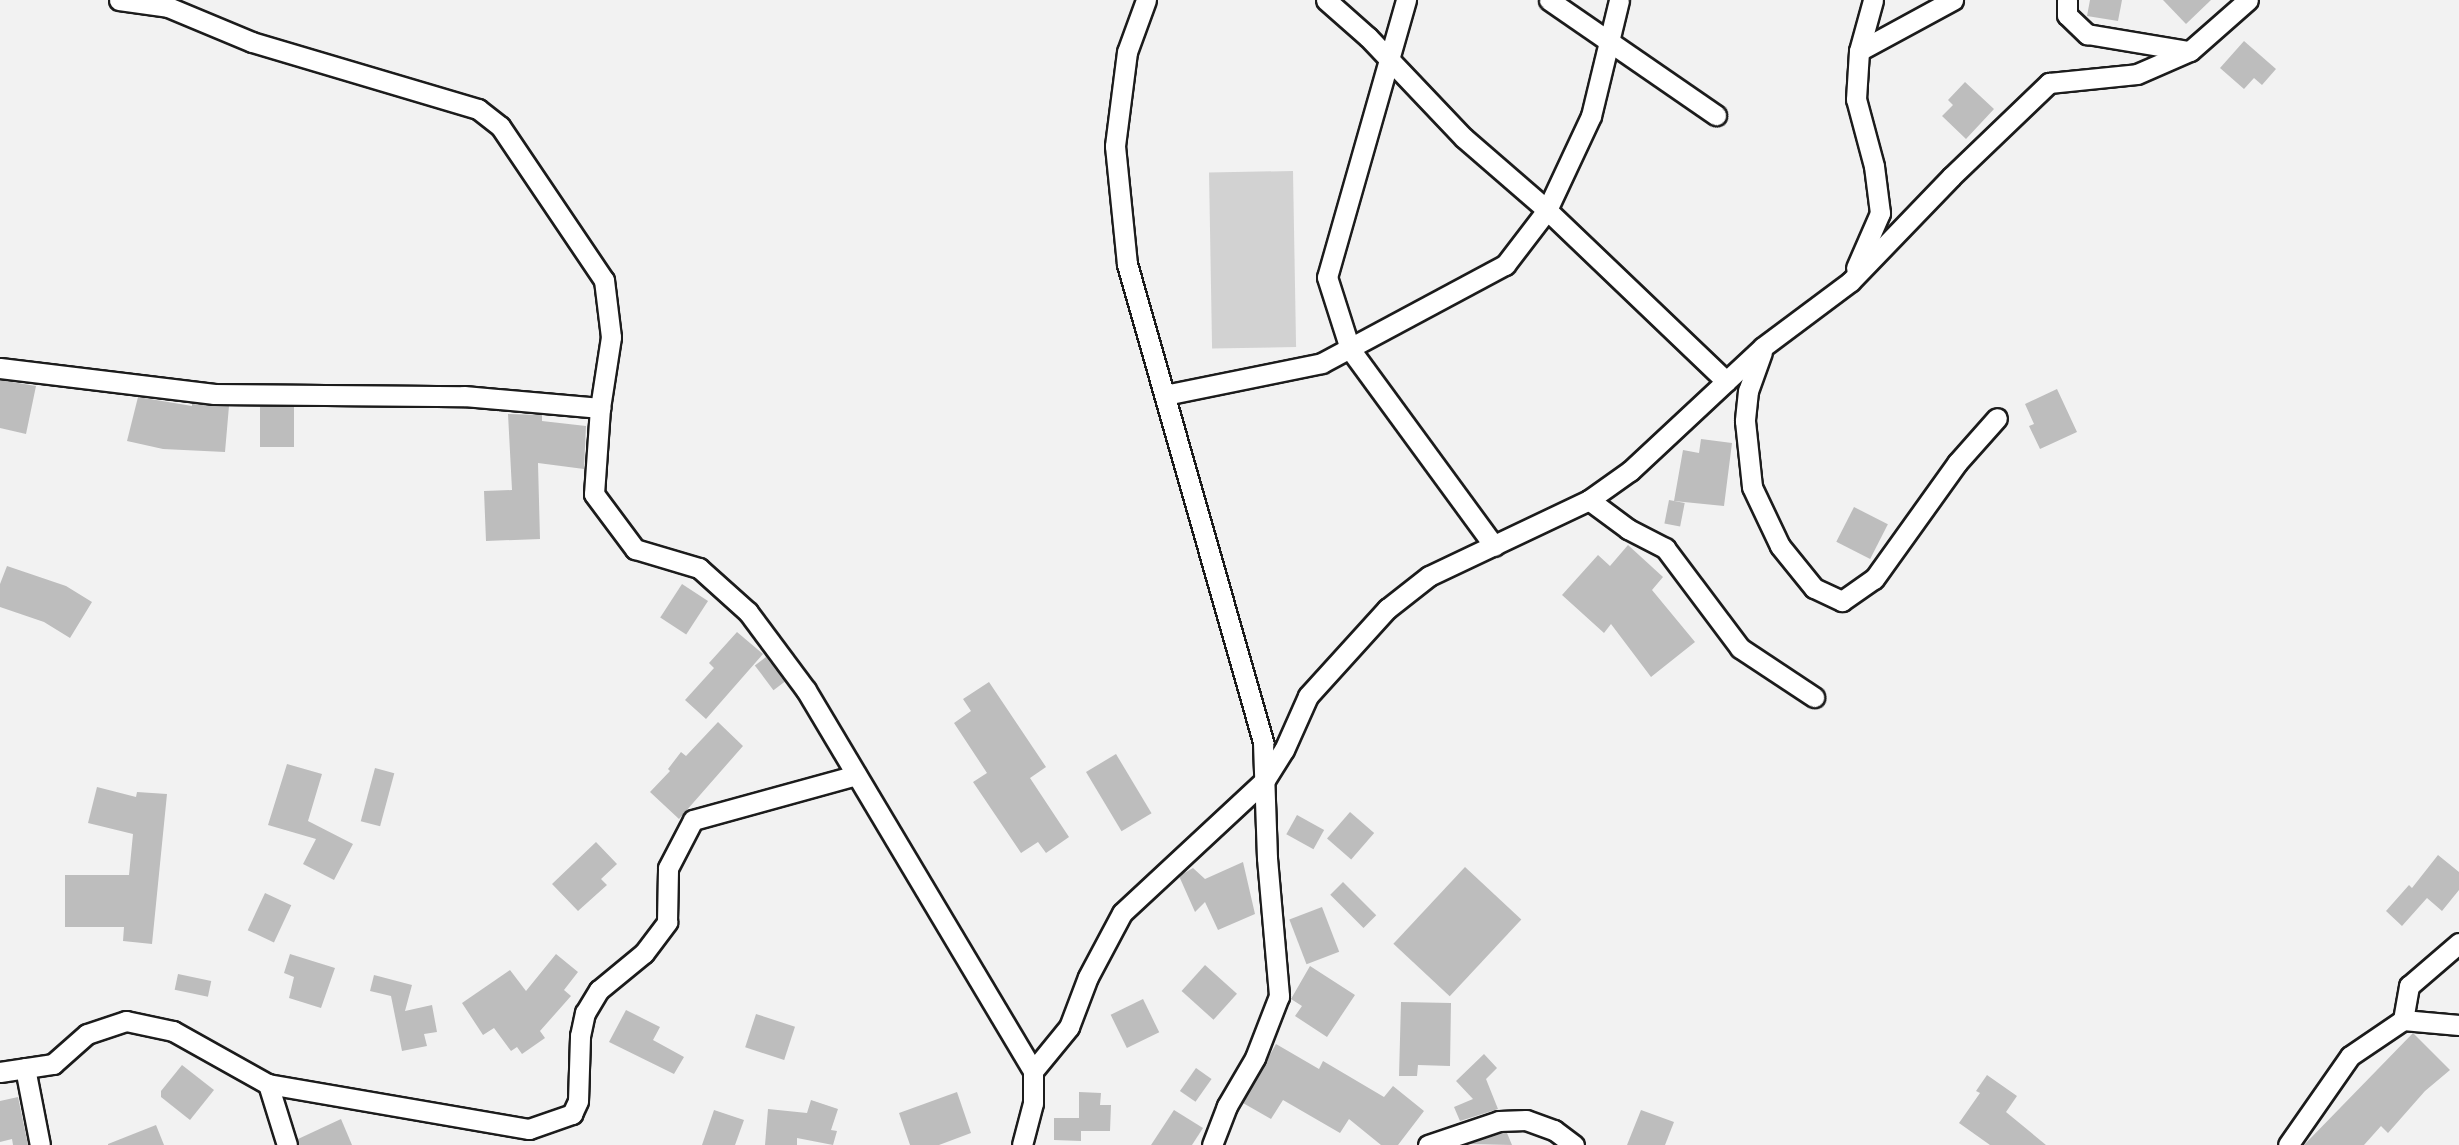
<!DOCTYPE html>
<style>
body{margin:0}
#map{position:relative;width:2459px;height:1145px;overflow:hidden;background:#f2f2f2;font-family:"Architects Daughter",sans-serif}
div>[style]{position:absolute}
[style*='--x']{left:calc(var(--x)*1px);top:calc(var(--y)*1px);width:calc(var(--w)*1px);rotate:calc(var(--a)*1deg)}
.green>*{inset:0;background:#d2d2d2;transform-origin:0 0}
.building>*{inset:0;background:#bdbdbd;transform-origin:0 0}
.roads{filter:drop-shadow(2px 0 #1c1c1c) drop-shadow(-2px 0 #1c1c1c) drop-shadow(0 2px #1c1c1c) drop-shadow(0 -2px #1c1c1c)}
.minor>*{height:19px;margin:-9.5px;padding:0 9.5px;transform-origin:9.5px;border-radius:9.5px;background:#fff}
span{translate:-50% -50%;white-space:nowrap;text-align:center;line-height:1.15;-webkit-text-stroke:6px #fff;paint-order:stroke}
</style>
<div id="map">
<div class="green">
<i style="left:1293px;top:171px;width:176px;height:84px;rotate:89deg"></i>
</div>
<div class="building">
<i style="clip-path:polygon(2090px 0,2122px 0,2118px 21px,2087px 16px)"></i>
<i style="clip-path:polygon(2163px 0,2211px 0,2186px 24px)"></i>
<i style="clip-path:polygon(2244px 41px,2276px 69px,2262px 85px,2254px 78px,2244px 89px,2220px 68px)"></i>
<i style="clip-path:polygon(1965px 82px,1994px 109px,1966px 139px,1942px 116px,1953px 105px,1948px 100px)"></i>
<i style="clip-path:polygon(0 380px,36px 386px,26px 434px,0 428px)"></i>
<i style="clip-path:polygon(2057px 389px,2077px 432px,2040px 449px,2029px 426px,2034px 424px,2025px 404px)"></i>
<i style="clip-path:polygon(138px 397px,192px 406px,192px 404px,229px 406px,225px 452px,163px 449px,127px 441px)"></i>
<i style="left:260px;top:407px;width:34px;height:40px"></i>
<i style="clip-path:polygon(508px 414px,542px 415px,542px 421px,586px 426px,584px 469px,538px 463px,540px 539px,486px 541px,484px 491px,512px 490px)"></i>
<i style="clip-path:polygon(1701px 439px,1732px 443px,1724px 506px,1674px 501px,1683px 450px,1699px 453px)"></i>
<i style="left:1669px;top:500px;width:16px;height:24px;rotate:11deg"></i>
<i style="left:1854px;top:507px;width:38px;height:39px;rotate:27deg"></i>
<i style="clip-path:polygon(1628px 545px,1663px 577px,1652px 590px,1695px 642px,1651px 677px,1611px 624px,1604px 633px,1562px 595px,1598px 555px,1610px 566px)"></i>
<i style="clip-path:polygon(7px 566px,66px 586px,92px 602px,70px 638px,44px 622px,0 607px,0 584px)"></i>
<i style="left:682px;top:584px;width:31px;height:40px;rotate:33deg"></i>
<i style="clip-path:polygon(737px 632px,763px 654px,706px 719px,685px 700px,714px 668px,709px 663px)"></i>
<i style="left:766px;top:657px;width:31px;height:14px;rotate:53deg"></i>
<i style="clip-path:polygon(989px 682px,1046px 767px,1030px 778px,1069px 837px,1046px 853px,1038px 842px,1021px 853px,973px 782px,987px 773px,954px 723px,971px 711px,963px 699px)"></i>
<i style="clip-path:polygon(718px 722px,743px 746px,679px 819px,650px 792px,670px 771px,668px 769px,681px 752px,686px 756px)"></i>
<i style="left:1116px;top:754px;width:69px;height:35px;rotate:59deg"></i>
<i style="clip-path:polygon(287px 764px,322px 774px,308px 821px,353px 844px,334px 880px,303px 864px,316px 839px,268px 825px)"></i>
<i style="left:375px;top:768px;width:20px;height:55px;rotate:15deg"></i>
<i style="clip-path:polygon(97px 787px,136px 797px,137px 792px,167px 794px,152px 944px,123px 941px,124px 927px,65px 927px,65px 875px,129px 875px,133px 834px,88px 823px)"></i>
<i style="left:1350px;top:812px;width:32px;height:35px;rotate:41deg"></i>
<i style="left:1297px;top:815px;width:31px;height:22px;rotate:29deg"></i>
<i style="clip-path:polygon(596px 842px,617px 864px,601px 879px,607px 885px,578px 911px,552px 884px)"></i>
<i style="clip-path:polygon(2438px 855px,2459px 872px,2459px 890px,2442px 911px,2427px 898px,2402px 926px,2386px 911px,2409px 885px,2412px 888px)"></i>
<i style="clip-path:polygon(1243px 862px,1255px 914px,1218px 930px,1205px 902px,1195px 912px,1179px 876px,1193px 868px,1205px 879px)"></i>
<i style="left:1465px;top:867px;width:77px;height:105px;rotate:43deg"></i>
<i style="left:1343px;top:882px;width:47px;height:18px;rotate:45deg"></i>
<i style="left:265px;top:893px;width:29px;height:41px;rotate:25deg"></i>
<i style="left:1322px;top:907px;width:48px;height:35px;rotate:69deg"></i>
<i style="clip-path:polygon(290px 954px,335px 968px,321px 1008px,289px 998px,294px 977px,284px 973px)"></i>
<i style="clip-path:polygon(556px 954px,578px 972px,564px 990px,571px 996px,540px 1031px,545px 1038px,522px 1054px,517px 1047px,511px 1051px,494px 1028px,483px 1035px,462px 1003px,510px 970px,526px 991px)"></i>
<i style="left:1205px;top:965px;width:43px;height:35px;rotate:42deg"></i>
<i style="clip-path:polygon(1310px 966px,1355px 995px,1327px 1037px,1295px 1016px,1302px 1006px,1291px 999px)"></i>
<i style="left:178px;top:974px;width:34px;height:16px;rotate:12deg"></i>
<i style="clip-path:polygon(374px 975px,412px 985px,405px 1011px,432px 1005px,437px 1032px,424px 1034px,427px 1046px,402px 1051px,391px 996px,370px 991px)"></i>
<i style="left:1143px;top:999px;width:37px;height:36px;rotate:64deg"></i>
<i style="clip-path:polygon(1401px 1002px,1451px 1003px,1450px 1066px,1418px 1065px,1417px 1076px,1399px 1076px)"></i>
<i style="clip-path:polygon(626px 1010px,660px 1027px,653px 1040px,684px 1057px,674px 1074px,609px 1042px)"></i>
<i style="left:756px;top:1014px;width:41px;height:35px;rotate:18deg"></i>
<i style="clip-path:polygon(2413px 1033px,2450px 1070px,2425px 1091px,2388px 1133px,2381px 1126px,2364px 1145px,2304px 1145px)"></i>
<i style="clip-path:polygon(1276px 1044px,1319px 1069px,1323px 1061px,1384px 1097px,1393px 1086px,1424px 1111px,1398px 1145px,1381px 1145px,1349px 1119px,1340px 1133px,1283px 1100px,1271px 1119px,1243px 1103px)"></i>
<i style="clip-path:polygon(1484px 1054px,1497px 1068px,1486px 1079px,1498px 1109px,1460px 1121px,1454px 1107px,1473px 1099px,1456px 1081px)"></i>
<i style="clip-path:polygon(182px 1065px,214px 1090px,190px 1120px,161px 1097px,161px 1091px)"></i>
<i style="left:1196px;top:1068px;width:19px;height:28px;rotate:35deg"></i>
<i style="clip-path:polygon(1987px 1075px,2017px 1096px,2006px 1112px,2046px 1145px,1990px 1145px,1959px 1123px,1980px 1093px,1976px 1091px)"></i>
<i style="clip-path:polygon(957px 1092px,971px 1133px,939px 1145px,910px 1145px,899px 1113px)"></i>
<i style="clip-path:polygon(1079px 1092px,1101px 1093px,1100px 1105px,1111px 1105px,1110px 1131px,1081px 1131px,1081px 1141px,1054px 1140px,1054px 1118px,1079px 1118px)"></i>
<i style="clip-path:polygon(18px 1097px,28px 1145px,13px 1145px,12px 1139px,0 1142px,0 1101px)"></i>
<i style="clip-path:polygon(811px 1100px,838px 1109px,831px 1130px,837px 1131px,833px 1145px,797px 1138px,797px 1145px,765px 1145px,768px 1109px,807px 1113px)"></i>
<i style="clip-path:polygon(714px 1110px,744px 1120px,735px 1145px,702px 1145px)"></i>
<i style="clip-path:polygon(1174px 1110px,1203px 1128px,1192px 1145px,1151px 1145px)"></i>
<i style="clip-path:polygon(1641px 1110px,1674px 1122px,1665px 1145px,1627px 1145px)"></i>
<i style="clip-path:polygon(341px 1119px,352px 1145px,299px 1145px,298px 1139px)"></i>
<i style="clip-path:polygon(156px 1125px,164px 1145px,108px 1145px,108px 1144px)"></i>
<i style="clip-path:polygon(1501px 1133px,1507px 1133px,1512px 1145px,1469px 1144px)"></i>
</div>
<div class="roads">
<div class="minor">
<i style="--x:119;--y:0;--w:49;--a:8.1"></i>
<i style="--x:168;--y:7;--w:91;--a:22.6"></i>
<i style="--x:252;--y:42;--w:236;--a:16.5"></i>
<i style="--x:478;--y:109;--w:28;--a:38"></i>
<i style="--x:500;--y:126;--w:186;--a:56"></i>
<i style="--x:604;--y:280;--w:57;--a:83"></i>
<i style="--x:611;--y:337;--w:72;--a:98.8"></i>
<i style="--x:600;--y:408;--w:86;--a:94"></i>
<i style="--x:594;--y:494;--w:69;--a:53.3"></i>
<i style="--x:635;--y:549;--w:67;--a:16.5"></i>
<i style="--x:699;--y:568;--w:66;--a:41.9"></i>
<i style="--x:748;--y:612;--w:97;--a:53.4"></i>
<i style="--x:806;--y:690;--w:443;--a:59.2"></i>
<i style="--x:1033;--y:1071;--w:57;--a:-50.7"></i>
<i style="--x:1069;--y:1027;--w:53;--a:-69.2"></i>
<i style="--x:1088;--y:977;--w:72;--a:-62"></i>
<i style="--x:1122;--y:913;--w:195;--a:-42.9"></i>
<i style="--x:1265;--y:780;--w:36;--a:-58"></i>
<i style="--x:1284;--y:750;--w:59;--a:-66"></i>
<i style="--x:1308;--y:696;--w:118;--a:-47.8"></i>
<i style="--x:1387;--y:609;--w:53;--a:-38.2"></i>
<i style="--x:1429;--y:576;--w:177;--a:-25.4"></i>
<i style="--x:1589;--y:500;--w:50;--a:-35.3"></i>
<i style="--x:1630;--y:471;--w:182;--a:-43"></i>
<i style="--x:1763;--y:347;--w:109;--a:-36.8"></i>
<i style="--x:1850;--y:282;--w:146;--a:-46.1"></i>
<i style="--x:1951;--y:177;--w:136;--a:-43.8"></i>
<i style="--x:2049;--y:83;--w:88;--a:-5.8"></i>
<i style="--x:2137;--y:74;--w:58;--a:-23.5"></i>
<i style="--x:2190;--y:51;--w:77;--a:-41.3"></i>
<i style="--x:1146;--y:0;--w:55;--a:110.1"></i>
<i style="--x:1127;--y:52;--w:95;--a:97.3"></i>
<i style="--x:1115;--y:146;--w:119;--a:84.2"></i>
<i style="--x:1127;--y:264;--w:498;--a:74.1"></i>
<i style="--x:1263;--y:743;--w:115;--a:88"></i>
<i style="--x:1267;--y:858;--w:139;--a:85"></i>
<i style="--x:1279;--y:996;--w:66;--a:111.2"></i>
<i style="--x:1255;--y:1058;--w:56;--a:120.3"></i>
<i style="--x:1227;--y:1106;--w:42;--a:111"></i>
<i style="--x:1326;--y:0;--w:56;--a:41.4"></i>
<i style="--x:1368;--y:37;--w:139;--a:46.5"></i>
<i style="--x:1464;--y:138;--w:110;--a:40.9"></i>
<i style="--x:1547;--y:210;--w:248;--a:43.7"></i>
<i style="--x:1406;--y:0;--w:288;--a:105.9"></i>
<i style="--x:1327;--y:277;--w:76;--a:72.3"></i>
<i style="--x:1350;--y:349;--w:244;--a:53.8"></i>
<i style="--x:1549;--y:0;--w:203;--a:34.6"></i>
<i style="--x:2067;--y:0;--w:15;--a:90"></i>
<i style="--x:2067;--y:15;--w:28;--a:44"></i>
<i style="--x:2087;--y:34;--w:103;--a:9.5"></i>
<i style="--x:1859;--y:51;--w:107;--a:-28.5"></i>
<i style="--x:1856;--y:268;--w:60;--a:-66.4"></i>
<i style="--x:1880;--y:213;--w:47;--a:-97.3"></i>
<i style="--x:1874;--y:166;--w:69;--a:-105"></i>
<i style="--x:1856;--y:99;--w:48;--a:-86.4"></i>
<i style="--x:1859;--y:51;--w:53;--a:-74.6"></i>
<i style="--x:1762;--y:352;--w:41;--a:109.7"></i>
<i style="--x:1748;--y:391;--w:30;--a:96"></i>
<i style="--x:1745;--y:421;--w:66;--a:83.9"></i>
<i style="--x:1752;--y:487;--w:65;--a:64.6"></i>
<i style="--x:1780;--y:546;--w:54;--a:51"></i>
<i style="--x:1814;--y:588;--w:31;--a:25"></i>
<i style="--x:1842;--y:601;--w:39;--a:-35"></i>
<i style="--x:1874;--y:579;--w:143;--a:-54.4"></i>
<i style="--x:1957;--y:463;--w:60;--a:-48.4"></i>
<i style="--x:0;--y:368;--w:216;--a:6.9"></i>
<i style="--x:214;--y:394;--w:250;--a:0.5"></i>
<i style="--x:464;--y:396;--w:137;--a:5"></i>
<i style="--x:1165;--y:395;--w:160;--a:-11.5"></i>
<i style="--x:1322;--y:363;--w:208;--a:-28.2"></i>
<i style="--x:1505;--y:265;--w:69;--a:-52.6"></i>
<i style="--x:1547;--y:210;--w:104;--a:-64.9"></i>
<i style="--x:1591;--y:116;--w:119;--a:-76.4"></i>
<i style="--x:1589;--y:500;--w:49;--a:36.6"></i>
<i style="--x:1628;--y:529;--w:42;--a:27.2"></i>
<i style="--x:1665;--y:548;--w:125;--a:53.1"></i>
<i style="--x:1740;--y:648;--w:89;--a:33.5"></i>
<i style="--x:2403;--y:1020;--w:35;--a:-80"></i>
<i style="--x:2409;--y:986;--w:66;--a:-40.7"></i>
<i style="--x:25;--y:1068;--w:78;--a:79"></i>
<i style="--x:0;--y:1072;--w:54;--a:-8.6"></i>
<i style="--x:53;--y:1064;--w:45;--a:-41.4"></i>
<i style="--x:87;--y:1034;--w:41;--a:-18.4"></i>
<i style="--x:126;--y:1021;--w:48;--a:12"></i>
<i style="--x:173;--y:1031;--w:109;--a:29.2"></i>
<i style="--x:268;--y:1084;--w:64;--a:72.7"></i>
<i style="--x:268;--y:1084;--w:265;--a:9.8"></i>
<i style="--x:529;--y:1129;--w:46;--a:-19.2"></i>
<i style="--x:572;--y:1114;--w:14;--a:-65"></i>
<i style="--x:578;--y:1101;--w:65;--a:-88.2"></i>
<i style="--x:580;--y:1036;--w:24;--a:-78"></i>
<i style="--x:585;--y:1013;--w:27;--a:-59"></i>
<i style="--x:599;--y:990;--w:58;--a:-39.4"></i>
<i style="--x:644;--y:953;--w:39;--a:-53"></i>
<i style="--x:667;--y:922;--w:54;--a:-88.9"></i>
<i style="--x:668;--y:868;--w:54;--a:-62.5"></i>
<i style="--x:693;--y:820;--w:169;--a:-15.4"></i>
<i style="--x:1022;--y:1145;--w:43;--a:-75.3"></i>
<i style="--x:1033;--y:1103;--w:32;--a:-90"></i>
<i style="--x:1428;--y:1145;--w:75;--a:-18.7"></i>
<i style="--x:1499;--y:1121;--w:27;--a:-2"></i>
<i style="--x:1526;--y:1120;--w:30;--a:20"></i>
<i style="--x:1554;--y:1130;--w:25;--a:37"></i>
<i style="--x:2288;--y:1145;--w:108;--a:-55.1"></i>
<i style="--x:2350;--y:1056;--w:64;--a:-34.2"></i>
<i style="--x:2403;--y:1020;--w:56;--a:5.1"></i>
</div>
</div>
</div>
